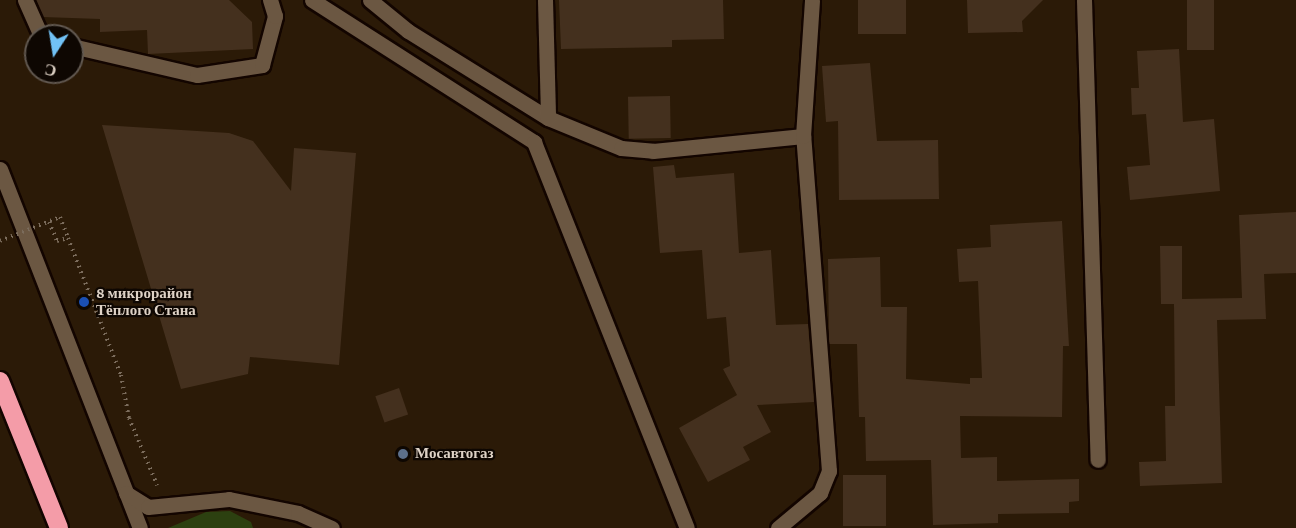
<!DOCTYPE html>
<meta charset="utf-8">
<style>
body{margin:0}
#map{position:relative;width:1296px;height:528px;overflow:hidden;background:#2b1a07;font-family:"Crimson Pro",serif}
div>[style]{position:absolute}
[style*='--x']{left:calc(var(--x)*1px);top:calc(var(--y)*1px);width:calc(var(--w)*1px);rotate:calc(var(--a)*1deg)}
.green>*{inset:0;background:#2c4010}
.building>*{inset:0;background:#44301e;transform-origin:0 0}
.path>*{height:4px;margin-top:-2px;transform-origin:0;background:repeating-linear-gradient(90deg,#7b6c5c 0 1.5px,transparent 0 6px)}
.roads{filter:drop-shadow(2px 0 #130500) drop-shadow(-2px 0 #130500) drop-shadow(0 2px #130500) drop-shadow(0 -2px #130500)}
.minor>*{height:15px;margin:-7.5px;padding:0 7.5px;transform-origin:7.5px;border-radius:7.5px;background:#6b5742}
.highway>*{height:18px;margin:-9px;padding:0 9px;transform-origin:9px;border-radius:9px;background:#f49ca8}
.path-bridge>*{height:4px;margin-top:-2px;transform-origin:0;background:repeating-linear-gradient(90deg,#7b6c5c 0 1.5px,transparent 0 6px)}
.dots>*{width:16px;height:16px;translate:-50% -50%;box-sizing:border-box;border:3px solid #0e0702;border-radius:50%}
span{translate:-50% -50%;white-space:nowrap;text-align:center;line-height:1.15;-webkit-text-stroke:4.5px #0e0702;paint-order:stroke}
.poi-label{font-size:15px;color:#ded2c6;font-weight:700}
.left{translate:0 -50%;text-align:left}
.north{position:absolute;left:24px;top:24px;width:60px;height:60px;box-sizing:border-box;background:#0e0702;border:2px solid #615850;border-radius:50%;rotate:192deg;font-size:16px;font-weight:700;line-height:24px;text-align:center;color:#ded2c6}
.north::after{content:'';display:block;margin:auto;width:21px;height:27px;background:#71c1f5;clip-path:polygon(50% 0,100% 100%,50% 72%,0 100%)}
</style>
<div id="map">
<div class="green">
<i style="clip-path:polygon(230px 511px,251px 522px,253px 528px,168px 528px,206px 512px)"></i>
</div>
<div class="building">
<i style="clip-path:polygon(36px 0,229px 0,252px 22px,253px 49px,148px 54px,147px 30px,100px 32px,100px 19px,43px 17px)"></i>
<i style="clip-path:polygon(559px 0,723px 0,724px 39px,672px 40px,672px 47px,561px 49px)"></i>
<i style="left:858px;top:0;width:48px;height:34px"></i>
<i style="clip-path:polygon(967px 0,1043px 0,1022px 21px,1023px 32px,968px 33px)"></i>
<i style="left:1187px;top:0;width:27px;height:50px"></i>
<i style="clip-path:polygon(1179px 49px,1183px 122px,1214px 119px,1220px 191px,1130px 200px,1127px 167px,1150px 165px,1146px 114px,1132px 115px,1131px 88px,1139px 88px,1137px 51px)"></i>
<i style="clip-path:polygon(870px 63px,877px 141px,938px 140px,939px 199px,839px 200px,838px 121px,826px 122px,822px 66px)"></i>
<i style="left:670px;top:96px;width:42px;height:42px;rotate:89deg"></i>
<i style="clip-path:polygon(102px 125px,229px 133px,253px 141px,291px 191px,294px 148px,356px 153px,339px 365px,250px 357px,248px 374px,181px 389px)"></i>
<i style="clip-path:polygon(674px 165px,676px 178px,734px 173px,739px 253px,771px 250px,776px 325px,808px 324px,814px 402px,757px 405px,771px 432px,743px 447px,750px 460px,708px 482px,679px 428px,737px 395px,723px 369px,730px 366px,726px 317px,707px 319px,702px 250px,660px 253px,653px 167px)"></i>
<i style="clip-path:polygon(1296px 212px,1296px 273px,1264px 274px,1266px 319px,1217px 320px,1222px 483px,1140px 486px,1139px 462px,1166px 461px,1165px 406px,1175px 406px,1174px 304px,1161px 304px,1160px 246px,1182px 246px,1182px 299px,1242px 298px,1239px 215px)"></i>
<i style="clip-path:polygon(1062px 221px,1069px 346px,1063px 346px,1062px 417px,960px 416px,961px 458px,997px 457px,997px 481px,1079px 479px,1079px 501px,1069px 502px,1069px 513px,998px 514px,998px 523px,933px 525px,931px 460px,866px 461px,865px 417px,859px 417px,857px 344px,829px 344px,828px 259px,880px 257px,881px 307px,907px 307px,906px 379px,970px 384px,970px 378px,982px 378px,978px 281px,959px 282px,957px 249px,991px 247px,990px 225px)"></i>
<i style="left:399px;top:388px;width:28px;height:25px;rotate:71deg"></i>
<i style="left:843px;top:475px;width:43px;height:51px"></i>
</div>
<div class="path">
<i style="--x:60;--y:217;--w:22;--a:69"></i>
<i style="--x:49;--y:222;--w:21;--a:67"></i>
<i style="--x:57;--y:241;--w:11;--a:-15"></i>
<i style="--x:68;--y:238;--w:147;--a:68.9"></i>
<i style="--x:121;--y:375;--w:44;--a:79.5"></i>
<i style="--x:129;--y:418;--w:73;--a:67.3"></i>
</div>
<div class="roads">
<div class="minor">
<i style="--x:25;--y:0;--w:39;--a:66"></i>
<i style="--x:312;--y:0;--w:264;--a:32.6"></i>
<i style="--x:534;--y:142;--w:415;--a:68.4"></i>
<i style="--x:370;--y:0;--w:49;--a:39.2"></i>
<i style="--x:408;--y:31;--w:165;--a:31.9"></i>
<i style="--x:548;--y:118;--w:79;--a:22.3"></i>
<i style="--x:621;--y:148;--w:32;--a:5"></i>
<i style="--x:653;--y:151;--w:151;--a:-5.7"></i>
<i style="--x:545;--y:0;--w:118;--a:88.5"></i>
<i style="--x:1084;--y:0;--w:460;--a:88.3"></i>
<i style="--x:72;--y:46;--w:128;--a:13.1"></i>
<i style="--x:197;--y:75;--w:66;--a:-8.7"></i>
<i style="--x:262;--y:65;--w:51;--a:-75.1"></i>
<i style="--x:275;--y:16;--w:17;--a:-107"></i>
<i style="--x:0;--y:169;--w:385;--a:68.7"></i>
<i style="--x:126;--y:493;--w:26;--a:32"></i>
<i style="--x:148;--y:507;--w:81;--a:-5.6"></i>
<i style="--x:229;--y:499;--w:70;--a:11.5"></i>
<i style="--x:298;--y:513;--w:37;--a:24"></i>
<i style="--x:778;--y:528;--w:55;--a:-39.8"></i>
<i style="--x:820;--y:493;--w:24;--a:-68"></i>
<i style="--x:829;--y:471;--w:336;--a:-94.4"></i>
<i style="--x:803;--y:136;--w:136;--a:-86.2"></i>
</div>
<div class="highway">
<i style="--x:0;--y:381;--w:158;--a:68.1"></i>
</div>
</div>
<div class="path-bridge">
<i style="--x:0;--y:241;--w:65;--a:-21.8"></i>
</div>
<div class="dots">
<i style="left:84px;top:302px;background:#1a4fb4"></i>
<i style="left:403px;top:454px;background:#5c6f8a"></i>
</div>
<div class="poi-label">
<span class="left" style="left:96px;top:302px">8 микрорайон<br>Тёплого Стана</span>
<span class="left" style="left:415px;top:454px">Мосавтогаз</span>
</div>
<div class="north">С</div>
</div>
